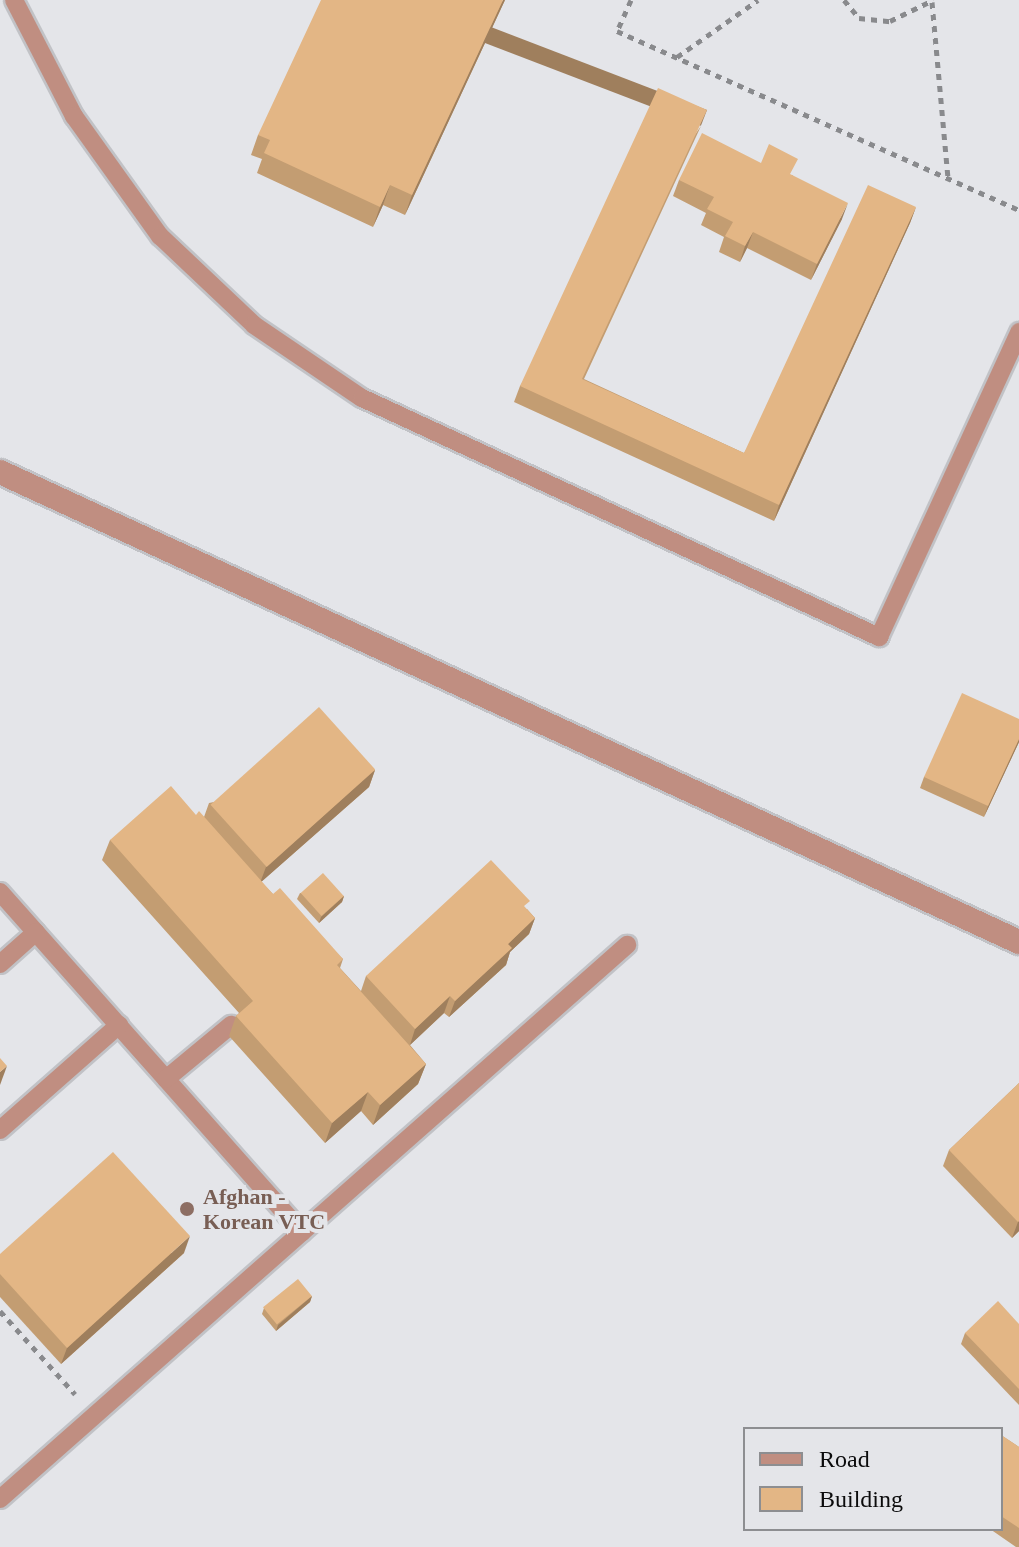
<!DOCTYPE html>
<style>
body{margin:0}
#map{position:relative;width:1019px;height:1547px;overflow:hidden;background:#e4e5e9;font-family:Georgia,serif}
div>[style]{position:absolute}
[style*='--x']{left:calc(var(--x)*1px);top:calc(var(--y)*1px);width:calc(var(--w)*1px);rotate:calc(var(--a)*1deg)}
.path>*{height:5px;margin-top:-2.5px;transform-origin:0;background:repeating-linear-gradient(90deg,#898a8d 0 6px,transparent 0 12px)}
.roads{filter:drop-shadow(2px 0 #c1c2c6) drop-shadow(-2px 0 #c1c2c6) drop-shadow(0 2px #c1c2c6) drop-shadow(0 -2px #c1c2c6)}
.lane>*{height:18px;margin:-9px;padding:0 9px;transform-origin:9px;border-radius:9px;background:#c08e81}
.street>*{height:24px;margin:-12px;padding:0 12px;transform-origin:12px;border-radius:12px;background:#c08e81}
.wall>*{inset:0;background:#c39d72}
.shaded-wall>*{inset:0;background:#9f7f5d;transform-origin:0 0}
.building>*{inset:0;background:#e3b685;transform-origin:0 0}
.dots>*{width:22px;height:22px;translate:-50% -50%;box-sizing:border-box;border:4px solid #e4e5e9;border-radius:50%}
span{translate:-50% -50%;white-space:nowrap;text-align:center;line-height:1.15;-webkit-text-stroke:8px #e4e5e9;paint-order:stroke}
.education-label{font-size:22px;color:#785e54;font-weight:700}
.left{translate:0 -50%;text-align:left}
.legend{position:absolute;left:743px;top:1427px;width:260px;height:104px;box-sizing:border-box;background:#e4e5e9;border:2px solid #8d8e91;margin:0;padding:10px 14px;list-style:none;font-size:24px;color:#0b0b0c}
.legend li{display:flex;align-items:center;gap:16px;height:40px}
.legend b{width:40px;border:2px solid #8d8e91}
</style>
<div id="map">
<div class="path">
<i style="--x:631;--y:0;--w:34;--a:114"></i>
<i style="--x:617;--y:31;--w:440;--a:24"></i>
<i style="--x:844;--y:0;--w:23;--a:50"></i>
<i style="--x:859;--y:18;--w:31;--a:6"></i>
<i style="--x:890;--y:21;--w:48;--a:-26"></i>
<i style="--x:932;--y:2;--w:178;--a:84.8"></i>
<i style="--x:677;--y:57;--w:99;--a:-35.1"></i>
<i style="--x:0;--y:1311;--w:112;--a:47.9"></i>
</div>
<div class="roads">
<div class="lane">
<i style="--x:14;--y:0;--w:131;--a:62.7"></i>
<i style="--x:74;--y:116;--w:148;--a:54.4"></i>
<i style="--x:160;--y:236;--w:129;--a:43.4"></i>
<i style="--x:254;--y:325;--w:130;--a:34.1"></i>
<i style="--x:362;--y:398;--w:570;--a:24.81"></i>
<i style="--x:879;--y:637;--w:336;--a:-65.3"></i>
<i style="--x:0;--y:892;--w:455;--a:48.4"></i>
<i style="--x:0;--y:964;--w:48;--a:-41.6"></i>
<i style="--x:166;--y:1079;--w:85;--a:-39.7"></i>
<i style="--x:0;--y:1130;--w:159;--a:-41.4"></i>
<i style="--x:0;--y:1499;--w:837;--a:-41.46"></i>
</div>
<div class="street">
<i style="--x:0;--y:472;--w:1122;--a:24.76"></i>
</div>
</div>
<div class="wall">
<i style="clip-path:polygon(505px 0,405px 215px,383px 205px,373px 227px,257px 173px,262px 159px,251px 155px,258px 135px)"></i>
<i style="clip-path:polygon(701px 126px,584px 379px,744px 453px,916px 207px,910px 223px,774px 521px,514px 402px,520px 386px)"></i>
<i style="clip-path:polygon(792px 175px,842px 219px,811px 280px,747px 248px,740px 262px,719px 252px,724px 237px,701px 225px,706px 213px,673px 196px,679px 180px)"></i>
<i style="clip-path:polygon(1019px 719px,1019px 742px,984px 817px,920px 788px,924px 777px)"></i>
<i style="clip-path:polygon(375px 770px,369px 787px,261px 882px,273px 894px,343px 959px,340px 968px,361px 991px,366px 976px,527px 909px,535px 918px,529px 934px,510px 952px,506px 965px,449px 1017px,444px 1013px,410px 1045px,426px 1064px,418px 1084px,373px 1125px,361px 1111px,325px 1143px,229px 1036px,236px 1016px,239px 1013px,102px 860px,110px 840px,196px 815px,204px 817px,209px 803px)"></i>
<i style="clip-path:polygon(300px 893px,344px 896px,342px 902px,319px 923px,297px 899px)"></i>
<i style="clip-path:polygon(1019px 1083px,1019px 1231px,1012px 1238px,943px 1166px,949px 1150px)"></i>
<i style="clip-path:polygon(184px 1253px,61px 1364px,0 1297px,0 1254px)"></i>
<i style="clip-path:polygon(312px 1296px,310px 1302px,276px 1331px,262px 1314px,264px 1308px)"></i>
<i style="clip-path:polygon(1019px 1324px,1019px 1405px,961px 1344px,965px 1333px)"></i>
<i style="clip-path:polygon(1001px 1435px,1019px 1447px,1019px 1547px,1016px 1547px,990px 1529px,1001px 1529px)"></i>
</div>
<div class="shaded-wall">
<i style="clip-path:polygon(503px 0,505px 0,405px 215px,412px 195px)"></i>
<i style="left:707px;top:110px;width:17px;height:297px;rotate:111deg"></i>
<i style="clip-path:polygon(390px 185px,383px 205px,373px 227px,380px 207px)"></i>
<i style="clip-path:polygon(848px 203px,842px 219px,811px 280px,817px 264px)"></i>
<i style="clip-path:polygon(916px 207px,910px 223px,774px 521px,779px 505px)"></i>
<i style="clip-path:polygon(753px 232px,747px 248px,740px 262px,745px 246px)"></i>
<i style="clip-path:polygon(1019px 739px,1019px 742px,984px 817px,988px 806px)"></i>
<i style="clip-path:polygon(375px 770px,369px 787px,260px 883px,266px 867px)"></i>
<i style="clip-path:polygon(344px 896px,342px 902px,319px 923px,321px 917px)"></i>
<i style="clip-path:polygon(535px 918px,529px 934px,510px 952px,506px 965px,449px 1017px,455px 1001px,508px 944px)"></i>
<i style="clip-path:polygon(450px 996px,444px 1013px,410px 1045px,415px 1029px)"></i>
<i style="clip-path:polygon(426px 1064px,418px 1084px,373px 1125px,380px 1105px)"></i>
<i style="clip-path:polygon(7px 1066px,0 1085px,0 1072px)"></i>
<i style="clip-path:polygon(368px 1092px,361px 1111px,325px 1143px,332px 1123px)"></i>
<i style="clip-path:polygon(1019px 1221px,1019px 1231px,1012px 1238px,1018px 1222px)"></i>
<i style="clip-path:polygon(190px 1236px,184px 1253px,61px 1364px,67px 1348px)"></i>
<i style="clip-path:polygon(312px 1296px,310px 1302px,276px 1331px,278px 1325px)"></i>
</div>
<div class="building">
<i style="clip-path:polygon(321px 0,503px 0,412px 195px,390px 185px,380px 207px,264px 153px,270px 140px,258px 135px)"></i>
<i style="clip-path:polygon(658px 88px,707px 110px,582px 379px,744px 453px,868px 185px,916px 207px,779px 505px,520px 386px)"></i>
<i style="clip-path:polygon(702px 133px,761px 163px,769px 144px,798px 159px,790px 174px,848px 203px,817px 264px,753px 232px,745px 246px,725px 236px,733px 222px,707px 209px,714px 197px,679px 180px)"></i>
<i style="clip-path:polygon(962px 693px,1019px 719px,1019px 739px,988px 806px,924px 777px)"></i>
<i style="left:319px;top:707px;width:84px;height:146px;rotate:48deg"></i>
<i style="clip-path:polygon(171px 786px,196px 815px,199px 811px,273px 894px,280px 888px,343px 959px,337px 965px,426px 1064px,380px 1105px,368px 1092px,332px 1123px,236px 1016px,253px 1001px,110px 840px)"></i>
<i style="clip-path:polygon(491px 860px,530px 901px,524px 906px,535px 918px,508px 944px,512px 948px,455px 1001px,450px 996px,415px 1029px,366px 976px)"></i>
<i style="left:323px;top:873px;width:31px;height:30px;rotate:48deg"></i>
<i style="clip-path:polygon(0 1058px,7px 1066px,0 1072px)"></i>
<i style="clip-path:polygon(1019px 1083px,1019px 1221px,1018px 1222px,949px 1150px)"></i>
<i style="clip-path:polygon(113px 1152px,190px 1236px,67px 1348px,0 1274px,0 1254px)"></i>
<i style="left:298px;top:1279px;width:22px;height:45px;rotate:51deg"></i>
<i style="clip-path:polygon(998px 1301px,1019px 1324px,1019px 1389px,965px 1333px)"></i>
<i style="clip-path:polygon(1001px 1435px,1019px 1447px,1019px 1528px,1001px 1516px)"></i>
</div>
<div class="dots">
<i style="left:187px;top:1209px;background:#8d6e63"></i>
</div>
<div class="education-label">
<span class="left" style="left:203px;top:1209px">Afghan -<br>Korean VTC</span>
</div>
<ul class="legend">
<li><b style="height:10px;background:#c08e81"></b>Road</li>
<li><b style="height:22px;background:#e3b685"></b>Building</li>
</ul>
</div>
